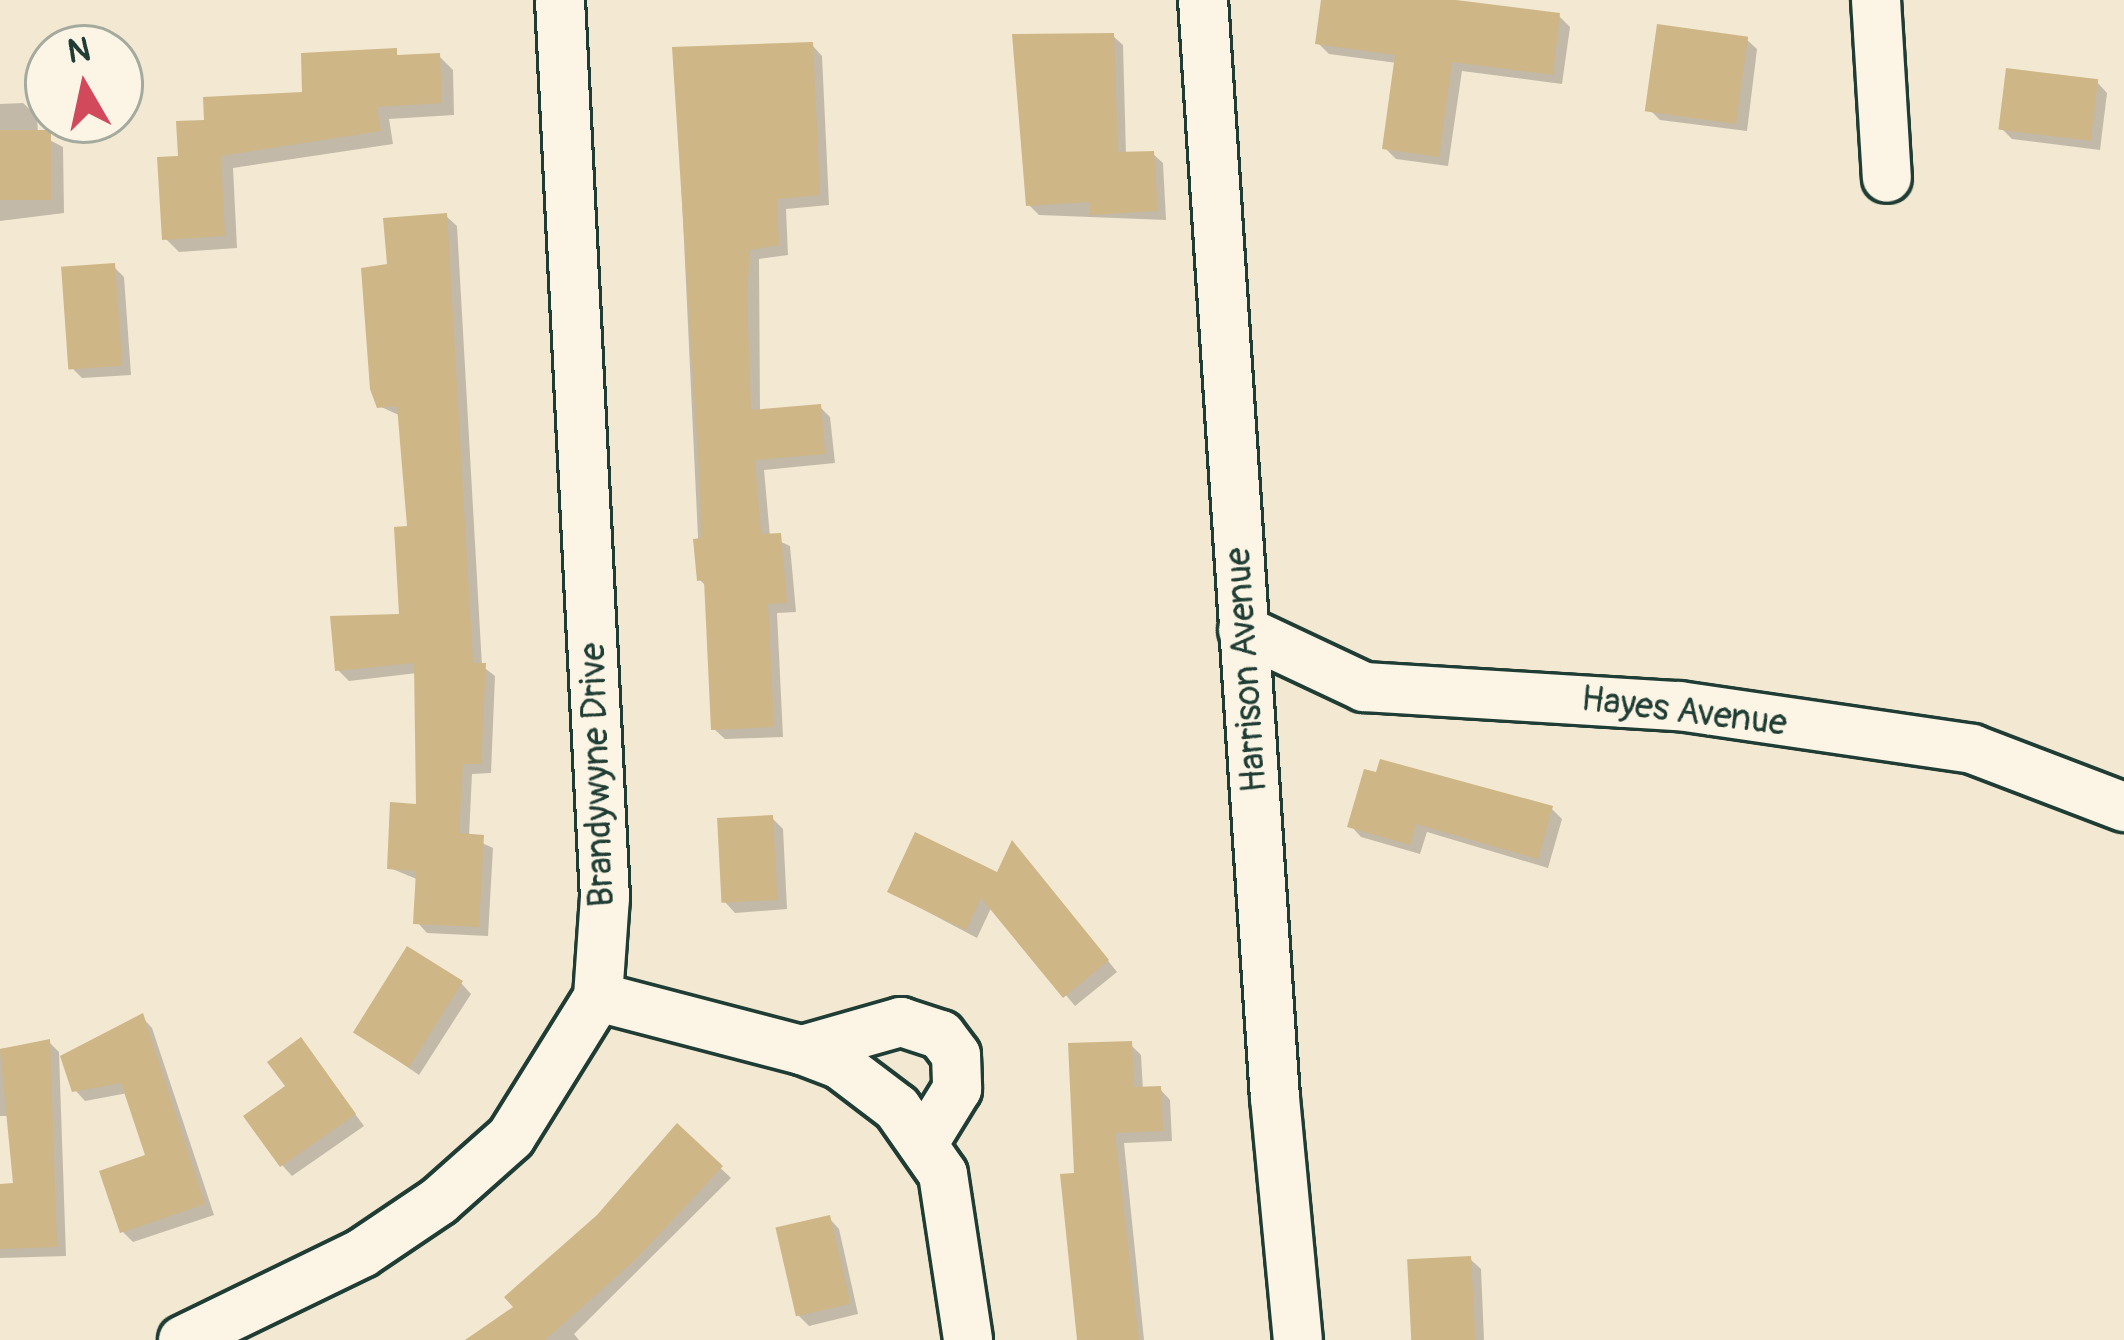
<!DOCTYPE html>
<style>
body{margin:0}
#map{position:relative;width:2124px;height:1340px;overflow:hidden;background:#f3e8d2;font-family:Pangolin,sans-serif}
div>[style]{position:absolute}
[style*='--x']{left:calc(var(--x)*1px);top:calc(var(--y)*1px);width:calc(var(--w)*1px);rotate:calc(var(--a)*1deg)}
.shadow>*{inset:0;background:#0003}
.building>*{inset:0;background:#ceb686;transform-origin:0 0}
.roads{filter:drop-shadow(3px 0 #1f3d34) drop-shadow(-3px 0 #1f3d34) drop-shadow(0 3px #1f3d34) drop-shadow(0 -3px #1f3d34)}
.minor>*{height:48px;margin:-24px;padding:0 24px;transform-origin:24px;border-radius:24px;background:#fcf5e5}
span{translate:-50% -50%;white-space:nowrap;text-align:center;line-height:1.15;-webkit-text-stroke:10px #fcf5e5;paint-order:stroke}
.street-label{font-size:36px;color:#1f3d34}
.north{position:absolute;left:24px;top:24px;width:120px;height:120px;box-sizing:border-box;background:#fcf5e5;border:3px solid #a4ab9e;border-radius:50%;rotate:351deg;font-size:33px;font-weight:700;line-height:48px;text-align:center;color:#1f3d34}
.north::after{content:'';display:block;margin:auto;width:42px;height:54px;background:#d1495b;clip-path:polygon(50% 0,100% 100%,50% 72%,0 100%)}
</style>
<div id="map">
<div class="shadow">
<i style="clip-path:polygon(1324px 0,1433px 0,1559px 16px,1570px 27px,1562px 84px,1462px 71px,1448px 166px,1396px 159px,1385px 148px,1397px 63px,1329px 54px,1318px 43px)"></i>
<i style="clip-path:polygon(1113px 36px,1123px 45px,1126px 155px,1153px 154px,1163px 163px,1166px 220px,1039px 215px,1029px 205px)"></i>
<i style="clip-path:polygon(1746px 39px,1757px 49px,1747px 131px,1660px 120px,1650px 110px)"></i>
<i style="clip-path:polygon(812px 45px,822px 56px,829px 205px,786px 209px,788px 255px,759px 259px,760px 412px,820px 407px,830px 417px,835px 463px,764px 470px,770px 537px,790px 546px,796px 612px,777px 613px,783px 737px,725px 739px,714px 729px,707px 587px,700px 580px,675px 50px)"></i>
<i style="clip-path:polygon(439px 56px,453px 70px,454px 115px,389px 119px,393px 144px,233px 168px,237px 248px,179px 252px,165px 238px,181px 158px,207px 123px)"></i>
<i style="clip-path:polygon(2097px 82px,2107px 93px,2100px 150px,2012px 139px,2001px 128px)"></i>
<i style="clip-path:polygon(23px 103px,37px 116px,38px 134px,63px 147px,64px 213px,0 221px,0 104px)"></i>
<i style="clip-path:polygon(446px 216px,457px 226px,482px 666px,495px 676px,491px 773px,472px 774px,469px 837px,493px 848px,488px 936px,427px 933px,417px 922px,419px 880px,390px 868px,419px 807px,417px 673px,349px 681px,338px 670px,402px 617px,410px 529px,401px 416px,379px 406px,390px 267px)"></i>
<i style="clip-path:polygon(113px 266px,124px 277px,131px 375px,82px 378px,71px 367px)"></i>
<i style="clip-path:polygon(1551px 808px,1562px 819px,1548px 868px,1427px 832px,1420px 854px,1361px 837px,1351px 826px)"></i>
<i style="clip-path:polygon(772px 818px,783px 829px,787px 909px,735px 913px,725px 902px)"></i>
<i style="clip-path:polygon(1022px 854px,1117px 972px,1075px 1006px,992px 906px,977px 938px,890px 892px,999px 876px)"></i>
<i style="clip-path:polygon(461px 983px,471px 994px,419px 1075px,356px 1032px)"></i>
<i style="clip-path:polygon(142px 1017px,152px 1028px,214px 1215px,133px 1242px,122px 1231px,149px 1157px,128px 1093px,85px 1101px,75px 1090px)"></i>
<i style="clip-path:polygon(301px 1041px,364px 1126px,292px 1176px,282px 1165px)"></i>
<i style="clip-path:polygon(49px 1042px,59px 1052px,66px 1256px,0 1258px,0 1187px,16px 1186px,13px 1116px,0 1116px,0 1049px)"></i>
<i style="clip-path:polygon(1130px 1044px,1141px 1055px,1143px 1090px,1160px 1089px,1170px 1100px,1172px 1141px,1124px 1143px,1144px 1340px,1079px 1340px,1077px 1175px)"></i>
<i style="clip-path:polygon(677px 1127px,731px 1178px,574px 1334px,579px 1340px,470px 1340px,517px 1308px)"></i>
<i style="clip-path:polygon(829px 1218px,839px 1229px,858px 1314px,809px 1326px,798px 1315px)"></i>
<i style="clip-path:polygon(1470px 1259px,1481px 1269px,1484px 1340px,1414px 1340px)"></i>
</div>
<div class="building">
<i style="clip-path:polygon(1321px 0,1456px 0,1560px 13px,1553px 75px,1452px 62px,1439px 157px,1382px 149px,1395px 55px,1315px 44px)"></i>
<i style="left:1657px;top:24px;width:92px;height:88px;rotate:8deg"></i>
<i style="clip-path:polygon(1114px 33px,1118px 152px,1154px 151px,1158px 211px,1090px 215px,1090px 202px,1026px 206px,1012px 34px)"></i>
<i style="clip-path:polygon(813px 42px,820px 195px,777px 199px,779px 245px,750px 250px,747px 295px,751px 410px,821px 404px,825px 454px,755px 460px,761px 534px,781px 533px,787px 603px,768px 604px,774px 727px,711px 730px,704px 580px,697px 581px,693px 539px,701px 538px,700px 486px,672px 47px)"></i>
<i style="clip-path:polygon(397px 48px,397px 55px,440px 53px,442px 103px,377px 107px,381px 131px,221px 156px,225px 236px,162px 240px,157px 157px,178px 156px,176px 121px,204px 120px,203px 97px,302px 92px,301px 53px)"></i>
<i style="left:2006px;top:68px;width:93px;height:62px;rotate:7deg"></i>
<i style="left:51px;top:130px;width:70px;height:51px;rotate:90deg"></i>
<i style="clip-path:polygon(447px 213px,473px 663px,486px 663px,481px 764px,463px 764px,459px 833px,484px 835px,479px 927px,413px 924px,416px 871px,387px 869px,390px 802px,416px 804px,414px 663px,335px 671px,330px 616px,399px 614px,394px 527px,407px 526px,397px 406px,377px 408px,370px 389px,361px 268px,387px 264px,383px 218px)"></i>
<i style="left:115px;top:263px;width:103px;height:54px;rotate:86deg"></i>
<i style="clip-path:polygon(1380px 759px,1553px 806px,1538px 859px,1416px 824px,1410px 845px,1347px 827px,1364px 769px,1376px 772px)"></i>
<i style="left:773px;top:815px;width:85px;height:56px;rotate:87deg"></i>
<i style="clip-path:polygon(915px 832px,997px 872px,1012px 840px,1109px 960px,1063px 998px,981px 898px,966px 930px,887px 892px)"></i>
<i style="left:407px;top:946px;width:66px;height:102px;rotate:32deg"></i>
<i style="clip-path:polygon(143px 1013px,205px 1204px,120px 1233px,99px 1171px,145px 1155px,121px 1083px,72px 1092px,60px 1056px)"></i>
<i style="clip-path:polygon(301px 1037px,356px 1114px,280px 1167px,243px 1116px,285px 1086px,267px 1062px)"></i>
<i style="clip-path:polygon(50px 1039px,57px 1247px,0 1249px,0 1184px,13px 1183px,0 1049px)"></i>
<i style="clip-path:polygon(1132px 1041px,1134px 1087px,1161px 1086px,1163px 1131px,1115px 1133px,1139px 1340px,1077px 1340px,1060px 1174px,1074px 1173px,1068px 1043px)"></i>
<i style="clip-path:polygon(677px 1123px,723px 1166px,637px 1258px,545px 1340px,465px 1340px,513px 1307px,504px 1297px,597px 1215px)"></i>
<i style="left:830px;top:1215px;width:91px;height:56px;rotate:77deg"></i>
<i style="left:1471px;top:1256px;width:84px;height:64px;rotate:87deg"></i>
</div>
<div class="roads">
<div class="minor">
<i style="--x:1203;--y:0;--w:1100;--a:86.25"></i>
<i style="--x:1275;--y:1098;--w:243;--a:84.6"></i>
<i style="--x:1876;--y:0;--w:178;--a:86.5"></i>
<i style="--x:1243;--y:630;--w:134;--a:25.2"></i>
<i style="--x:1364;--y:687;--w:316;--a:3.5"></i>
<i style="--x:1679;--y:706;--w:296;--a:8.3"></i>
<i style="--x:1972;--y:749;--w:163;--a:20.9"></i>
<i style="--x:598;--y:997;--w:211;--a:14.6"></i>
<i style="--x:802;--y:1050;--w:40;--a:21"></i>
<i style="--x:839;--y:1064;--w:73;--a:37.2"></i>
<i style="--x:897;--y:1108;--w:80;--a:55.1"></i>
<i style="--x:943;--y:1174;--w:168;--a:81.4"></i>
<i style="--x:802;--y:1050;--w:103;--a:-15.8"></i>
<i style="--x:901;--y:1022;--w:42;--a:18"></i>
<i style="--x:941;--y:1035;--w:25;--a:53"></i>
<i style="--x:956;--y:1055;--w:34;--a:88"></i>
<i style="--x:957;--y:1089;--w:61;--a:121.6"></i>
<i style="--x:183;--y:1340;--w:199;--a:-25.9"></i>
<i style="--x:362;--y:1253;--w:93;--a:-34"></i>
<i style="--x:439;--y:1201;--w:96;--a:-41.6"></i>
<i style="--x:511;--y:1137;--w:165;--a:-58.1"></i>
<i style="--x:598;--y:997;--w:99;--a:-86"></i>
<i style="--x:605;--y:898;--w:899;--a:-92.87"></i>
</div>
</div>
<div class="street-label">
<span style="left:1246px;top:670px;rotate:-94deg">Harrison Avenue</span>
<span style="left:1684px;top:711px;rotate:7deg">Hayes Avenue</span>
<span style="left:597px;top:775px;rotate:-92deg">Brandywyne Drive</span>
</div>
<div class="north">N</div>
</div>
